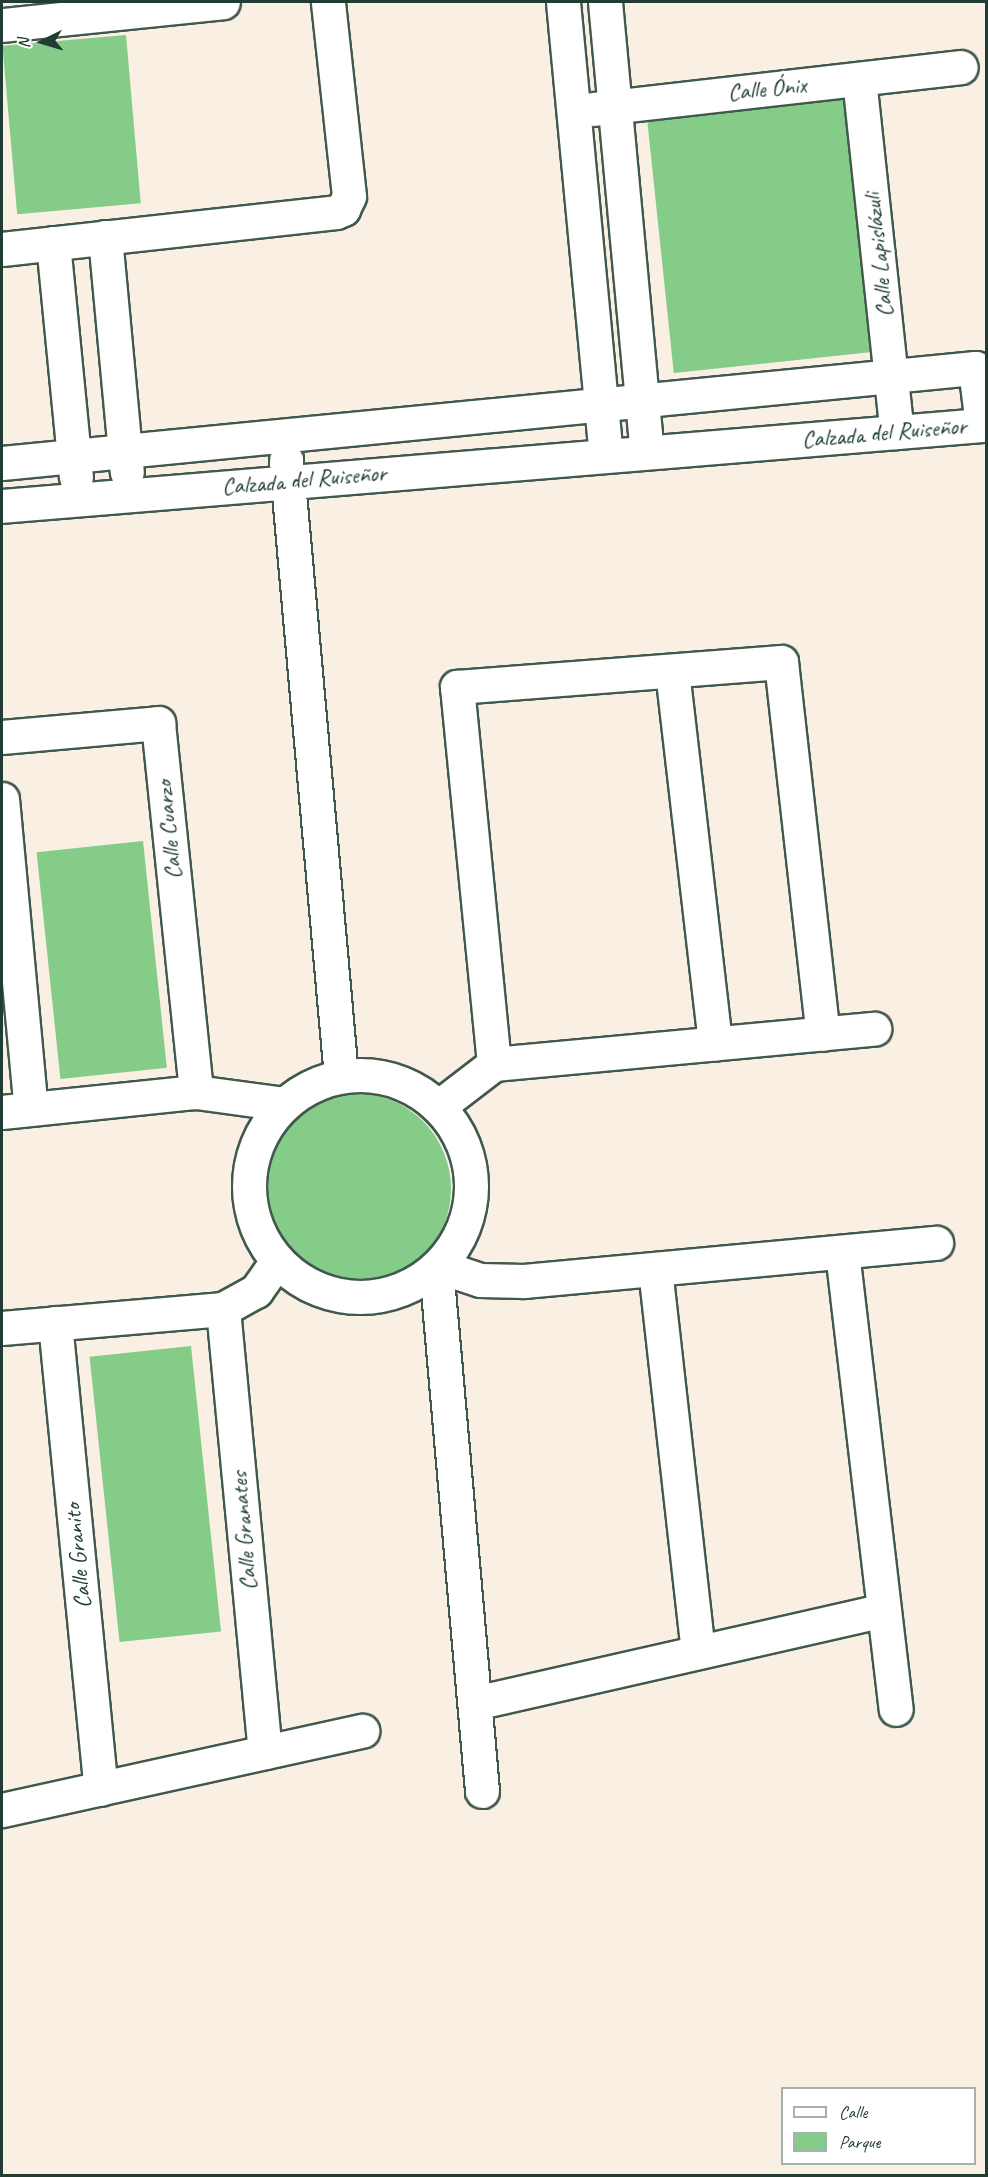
<!DOCTYPE html>
<meta charset="utf-8">
<style>
body{margin:0}
#map{position:relative;width:988px;height:2177px;overflow:hidden;background:#f9efe2;font-family:Caveat,sans-serif}
div>[style]{position:absolute}
[style*='--x']{left:calc(var(--x)*1px);top:calc(var(--y)*1px);width:calc(var(--w)*1px);rotate:calc(var(--a)*1deg)}
.green>*{inset:0;background:#84cc87;transform-origin:0 0}
.round{border-radius:50%}
.roads{filter:drop-shadow(2px 0 #40584e) drop-shadow(-2px 0 #40584e) drop-shadow(0 2px #40584e) drop-shadow(0 -2px #40584e)}
.minor>*{height:33px;margin:-16.5px;padding:0 16.5px;transform-origin:16.5px;border-radius:16.5px;background:#fff}
.minor>.ring{margin:-16.5px;padding:0;box-sizing:content-box;background:none;border:33px solid #fff;border-radius:50%}
span{translate:-50% -50%;white-space:nowrap;text-align:center;line-height:1.15;-webkit-text-stroke:6px #fff;paint-order:stroke}
.street-label{font-size:24px;color:#1f3d34}
.frame{position:absolute;inset:0;border:3px solid #1f3d34;pointer-events:none}
.legend{position:absolute;left:781px;top:2087px;width:195px;height:78px;box-sizing:border-box;background:#fff;border:2px solid #a5b1ae;margin:0;padding:8px 10px;list-style:none;font-size:18px;color:#1f3d34}
.legend li{display:flex;align-items:center;gap:12px;height:30px}
.legend b{width:30px;border:2px solid #a5b1ae}
.north{position:absolute;left:12px;top:12px;width:60px;height:60px;-webkit-text-stroke:4px #fff;paint-order:stroke;rotate:265deg;font-size:16px;font-weight:700;line-height:24px;text-align:center;color:#1f3d34}
.north::after{content:'';display:block;margin:auto;width:21px;height:27px;background:#1f3d34;clip-path:polygon(50% 0,100% 100%,50% 72%,0 100%)}
</style>
<div id="map">
<div class="green">
<i style="left:126px;top:35px;width:169px;height:124px;rotate:85deg"></i>
<i style="left:850px;top:98px;width:255px;height:204px;rotate:84deg"></i>
<i style="left:143px;top:841px;width:228px;height:107px;rotate:84deg"></i>
<i class="round" style="left:259px;top:1093px;width:192px;height:192px"></i>
<i style="left:191px;top:1346px;width:287px;height:102px;rotate:84deg"></i>
</div>
<div class="roads">
<div class="minor">
<i style="--x:563;--y:2;--w:455;--a:84.6"></i>
<i style="--x:605;--y:2;--w:452;--a:84.7"></i>
<i style="--x:2;--y:25;--w:222;--a:-5.9"></i>
<i style="--x:859;--y:79;--w:355;--a:83.9"></i>
<i style="--x:593;--y:109;--w:370;--a:-6.5"></i>
<i style="--x:105;--y:237;--w:236;--a:84.7"></i>
<i style="--x:53;--y:243;--w:235;--a:84.4"></i>
<i style="--x:2;--y:249;--w:336;--a:-6.3"></i>
<i style="--x:336;--y:212;--w:8;--a:-23"></i>
<i style="--x:343;--y:209;--w:14;--a:-65"></i>
<i style="--x:349;--y:196;--w:195;--a:-96.2"></i>
<i style="--x:286;--y:460;--w:618;--a:84.9"></i>
<i style="--x:2;--y:463;--w:978;--a:-5.58"></i>
<i style="--x:975;--y:368;--w:57;--a:83"></i>
<i style="--x:982;--y:425;--w:983;--a:175.28"></i>
<i style="--x:672;--y:671;--w:375;--a:83.4"></i>
<i style="--x:2;--y:737;--w:157;--a:-5.1"></i>
<i style="--x:158;--y:723;--w:371;--a:84.1"></i>
<i style="--x:2;--y:799;--w:311;--a:84.7"></i>
<i style="--x:494;--y:1064;--w:379;--a:-95.6"></i>
<i style="--x:457;--y:687;--w:325;--a:-4.4"></i>
<i style="--x:781;--y:662;--w:374;--a:83.6"></i>
<i class="ring" style="left:249px;top:1075px;width:189px;height:189px"></i>
<i style="--x:438;--y:1107;--w:71;--a:-37.5"></i>
<i style="--x:494;--y:1064;--w:382;--a:-5.3"></i>
<i style="--x:2;--y:1112;--w:195;--a:-5.9"></i>
<i style="--x:196;--y:1092;--w:90;--a:7.7"></i>
<i style="--x:842;--y:1252;--w:460;--a:83.3"></i>
<i style="--x:438;--y:1266;--w:44;--a:18.4"></i>
<i style="--x:480;--y:1280;--w:44;--a:1.3"></i>
<i style="--x:524;--y:1281;--w:414;--a:-5.3"></i>
<i style="--x:436;--y:1268;--w:525;--a:84.97"></i>
<i style="--x:655;--y:1269;--w:385;--a:83.6"></i>
<i style="--x:223;--y:1309;--w:445;--a:84.6"></i>
<i style="--x:55;--y:1323;--w:468;--a:84.4"></i>
<i style="--x:2;--y:1328;--w:222;--a:-4.9"></i>
<i style="--x:223;--y:1309;--w:38;--a:-29"></i>
<i style="--x:256;--y:1291;--w:29;--a:-55"></i>
<i style="--x:273;--y:1267;--w:7;--a:-34"></i>
<i style="--x:475;--y:1703;--w:419;--a:-12.8"></i>
<i style="--x:2;--y:1810;--w:369;--a:-12.4"></i>
</div>
</div>
<div class="street-label">
<span style="left:767px;top:89px;rotate:-6deg">Calle Ónix</span>
<span style="left:879px;top:255px;rotate:-96deg">Calle Lapislázuli</span>
<span style="left:884px;top:433px;rotate:-5deg">Calzada del Ruiseñor</span>
<span style="left:304px;top:480px;rotate:-5deg">Calzada del Ruiseñor</span>
<span style="left:169px;top:830px;rotate:-96deg">Calle Cuarzo</span>
<span style="left:244px;top:1531px;rotate:-95deg">Calle Granates</span>
<span style="left:78px;top:1556px;rotate:-96deg">Calle Granito</span>
</div>
<div class="frame"></div>
<ul class="legend">
<li><b style="height:8px;background:#fff"></b>Calle</li>
<li><b style="height:16px;background:#84cc87"></b>Parque</li>
</ul>
<div class="north">N</div>
</div>
